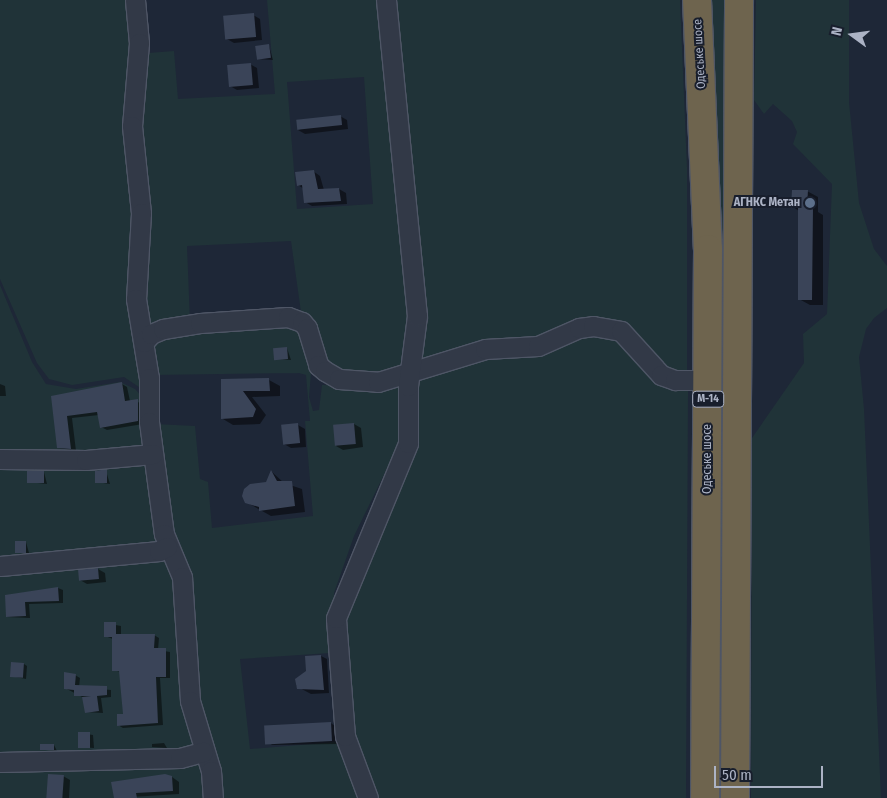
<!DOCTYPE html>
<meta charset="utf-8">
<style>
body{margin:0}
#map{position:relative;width:887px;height:798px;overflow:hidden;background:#1e2737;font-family:"Fira Sans Condensed",sans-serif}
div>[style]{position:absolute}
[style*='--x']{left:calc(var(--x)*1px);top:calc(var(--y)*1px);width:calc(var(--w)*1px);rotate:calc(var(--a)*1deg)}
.green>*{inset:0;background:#203338}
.shadow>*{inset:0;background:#0007}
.building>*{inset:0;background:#3a4458;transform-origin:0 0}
.roads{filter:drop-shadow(1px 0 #4f5666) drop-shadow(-1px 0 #4f5666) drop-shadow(0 1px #4f5666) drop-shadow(0 -1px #4f5666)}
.minor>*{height:19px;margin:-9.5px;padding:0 9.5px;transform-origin:9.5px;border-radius:9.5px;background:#323947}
.highway>*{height:28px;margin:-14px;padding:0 14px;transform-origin:14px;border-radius:14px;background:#6e644e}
.dots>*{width:14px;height:14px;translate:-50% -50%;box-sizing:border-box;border:2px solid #181e2c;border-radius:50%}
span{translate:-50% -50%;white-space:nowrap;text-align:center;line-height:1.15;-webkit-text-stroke:4px #181e2c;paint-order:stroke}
.shield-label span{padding:1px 4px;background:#181e2c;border:1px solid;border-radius:4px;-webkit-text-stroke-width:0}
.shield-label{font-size:11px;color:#acb3c5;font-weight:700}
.street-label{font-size:12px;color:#acb3c5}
.poi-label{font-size:12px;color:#acb3c5;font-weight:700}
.right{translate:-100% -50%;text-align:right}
.north{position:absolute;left:827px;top:10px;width:50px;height:50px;-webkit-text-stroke:4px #181e2c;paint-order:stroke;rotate:284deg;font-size:14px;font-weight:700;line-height:20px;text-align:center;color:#acb3c5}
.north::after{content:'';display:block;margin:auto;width:18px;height:22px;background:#acb3c5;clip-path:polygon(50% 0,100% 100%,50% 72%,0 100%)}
.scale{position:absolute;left:714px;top:766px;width:109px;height:22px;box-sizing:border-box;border:2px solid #acb3c5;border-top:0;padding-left:6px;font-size:15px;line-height:18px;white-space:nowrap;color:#acb3c5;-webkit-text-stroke:4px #181e2c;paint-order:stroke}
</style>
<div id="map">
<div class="green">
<i style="clip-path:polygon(0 0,132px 0,145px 391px,124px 377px,72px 385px,49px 379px,37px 363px,0 279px)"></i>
<i style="clip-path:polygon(evenodd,137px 0,144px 0,148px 53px,174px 51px,178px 99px,275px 94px,267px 0,384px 0,413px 275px,407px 365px,395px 374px,335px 375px,302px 319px,291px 241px,187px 246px,190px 322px,144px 336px,137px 0,364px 77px,373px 204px,297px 209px,287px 82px,364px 77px)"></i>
<i style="clip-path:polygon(388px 0,680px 0,687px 168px,687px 372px,671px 376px,620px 328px,532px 341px,412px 370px)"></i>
<i style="clip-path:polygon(710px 0,731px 0,726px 798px,718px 798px,719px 210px)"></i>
<i style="clip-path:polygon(756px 0,849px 0,849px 102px,859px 203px,874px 249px,887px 266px,887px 308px,874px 318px,866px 329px,859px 357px,864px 409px,881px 798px,751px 798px,752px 438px,804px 363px,803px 334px,827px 314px,832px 184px,793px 144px,797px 132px,792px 121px,773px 104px,764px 114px,754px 100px)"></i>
<i style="clip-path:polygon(0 285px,32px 362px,46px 384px,76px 389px,120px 382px,135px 389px,145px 400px,210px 798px,0 798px)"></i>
<i style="clip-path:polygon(evenodd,287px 320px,297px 322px,305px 330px,312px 361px,309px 397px,313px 411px,319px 410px,322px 385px,370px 386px,406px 377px,398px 446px,354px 536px,334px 593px,332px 633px,342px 741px,365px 798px,216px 798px,215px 772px,199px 728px,190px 677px,187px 582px,165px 525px,153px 434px,147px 344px,155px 334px,180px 329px,287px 320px,299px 373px,306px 375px,310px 421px,305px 421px,313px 516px,212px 528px,208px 482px,200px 479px,195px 426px,155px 424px,152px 375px,299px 373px,287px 320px,330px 653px,337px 742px,250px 749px,240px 659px,330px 653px)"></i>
<i style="clip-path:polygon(607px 329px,688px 391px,686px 798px,371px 798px,348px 734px,339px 623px,407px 440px,412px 376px)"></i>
</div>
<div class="shadow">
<i style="clip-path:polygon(253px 15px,260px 19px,262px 40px,234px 43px,227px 39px)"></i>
<i style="clip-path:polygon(269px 46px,273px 60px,257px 59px)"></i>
<i style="clip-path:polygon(250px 64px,257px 68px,259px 88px,237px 90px,230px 86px)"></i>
<i style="clip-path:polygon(340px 116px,347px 120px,348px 129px,305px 134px,298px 130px)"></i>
<i style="clip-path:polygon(313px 171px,320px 176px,324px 190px,339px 189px,346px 193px,347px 204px,312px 206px,305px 202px,304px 189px,298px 185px)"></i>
<i style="clip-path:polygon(807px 191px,818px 197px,818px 212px,823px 215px,823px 305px,810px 305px,799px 299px,799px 211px,793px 207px)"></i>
<i style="clip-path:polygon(287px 348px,291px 360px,275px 359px)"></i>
<i style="clip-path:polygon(222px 380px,269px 380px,280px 386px,280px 396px,252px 397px,266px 415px,260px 424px,233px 425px,223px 419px)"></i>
<i style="clip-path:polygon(0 384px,5px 386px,6px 396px,0 396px)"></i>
<i style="clip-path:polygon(122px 384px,127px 387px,130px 401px,143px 403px,143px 424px,107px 430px,101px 427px,99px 415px,72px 418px,76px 451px,58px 448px,52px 397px)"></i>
<i style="clip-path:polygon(354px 424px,361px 428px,363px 447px,343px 450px,336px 446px)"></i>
<i style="clip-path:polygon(298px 425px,305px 429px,306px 447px,291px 448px,284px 444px,282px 426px)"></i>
<i style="clip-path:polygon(106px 471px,110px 484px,96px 482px)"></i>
<i style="clip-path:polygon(44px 472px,47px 484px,28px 482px)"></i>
<i style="clip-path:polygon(272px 472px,284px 483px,302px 489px,305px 512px,271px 516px,246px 502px,267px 483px)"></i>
<i style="clip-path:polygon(26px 542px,29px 553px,16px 553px)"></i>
<i style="clip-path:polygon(98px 569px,105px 573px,106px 582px,87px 584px,80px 580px,80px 571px)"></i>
<i style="clip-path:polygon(58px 588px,63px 590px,63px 603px,29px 604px,30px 618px,7px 617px,6px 596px)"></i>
<i style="clip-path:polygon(105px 623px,121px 626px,121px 636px,154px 635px,159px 638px,158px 650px,170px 652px,170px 678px,160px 678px,163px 725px,123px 728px,118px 725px,124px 715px,121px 672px,113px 670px,113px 639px,105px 636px)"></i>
<i style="clip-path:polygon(321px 656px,327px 659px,329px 693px,311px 694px,296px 686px)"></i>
<i style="clip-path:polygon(24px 664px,27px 666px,26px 679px,11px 676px)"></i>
<i style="clip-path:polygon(75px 675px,80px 678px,79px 687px,111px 690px,111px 697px,101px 698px,103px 713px,86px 712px,84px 698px,65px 688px)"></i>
<i style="clip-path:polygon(331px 723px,336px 727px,338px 744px,272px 745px,267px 741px)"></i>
<i style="clip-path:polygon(80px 733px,93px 735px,94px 748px,80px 747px)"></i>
<i style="clip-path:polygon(164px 743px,167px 748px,152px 747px,152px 744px)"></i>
<i style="clip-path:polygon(54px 745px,57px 751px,41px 749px)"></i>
<i style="clip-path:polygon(63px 776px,70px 780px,69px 798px,47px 798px)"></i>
<i style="clip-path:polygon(172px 777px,179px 782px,179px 794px,115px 798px)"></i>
</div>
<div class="building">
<i style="left:254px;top:13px;width:24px;height:31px;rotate:85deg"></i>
<i style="left:269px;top:44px;width:14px;height:14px;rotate:82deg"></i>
<i style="left:251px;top:63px;width:22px;height:24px;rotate:85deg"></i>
<i style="left:341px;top:115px;width:10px;height:45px;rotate:84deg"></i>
<i style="clip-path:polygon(314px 170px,318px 189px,339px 188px,341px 201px,304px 203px,302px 185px,297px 186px,295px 172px)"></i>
<i style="clip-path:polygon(792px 190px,808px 190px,807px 208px,813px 208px,812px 300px,798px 300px,798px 208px,791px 208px)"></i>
<i style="left:287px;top:347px;width:12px;height:14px;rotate:85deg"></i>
<i style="clip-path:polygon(269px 378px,270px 391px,243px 391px,256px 409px,253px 417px,221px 419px,221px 379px)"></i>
<i style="clip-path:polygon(122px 382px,125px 401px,138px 399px,138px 421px,100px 428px,97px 412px,67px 416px,71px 449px,57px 448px,51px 396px)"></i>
<i style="left:298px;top:423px;width:20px;height:17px;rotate:84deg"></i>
<i style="left:354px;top:423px;width:21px;height:21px;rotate:85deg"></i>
<i style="clip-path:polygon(107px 469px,107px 483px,95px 483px,95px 471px)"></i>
<i style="clip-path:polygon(271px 470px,277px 481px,292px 481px,295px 506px,259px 511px,259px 507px,245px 503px,242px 496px,244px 489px,250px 484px,266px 482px)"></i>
<i style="left:27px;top:471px;width:17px;height:12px"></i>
<i style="left:15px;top:541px;width:11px;height:12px"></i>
<i style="left:98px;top:568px;width:11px;height:20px;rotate:85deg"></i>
<i style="clip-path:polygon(58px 587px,59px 601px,25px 602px,26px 616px,6px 617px,5px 595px)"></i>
<i style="clip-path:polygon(104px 622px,116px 622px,116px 634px,155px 634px,154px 648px,166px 648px,166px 677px,156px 677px,158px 723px,117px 726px,117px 714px,123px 714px,119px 671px,112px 671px,112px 637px,104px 637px)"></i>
<i style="clip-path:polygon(321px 655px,324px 690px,297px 689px,295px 679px,306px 671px,305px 656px)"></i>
<i style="left:11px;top:662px;width:13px;height:15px;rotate:4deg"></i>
<i style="clip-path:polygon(64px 672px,76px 674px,75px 685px,107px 686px,107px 695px,97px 696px,99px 711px,85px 713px,82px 697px,91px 696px,74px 696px,74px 690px,64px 689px)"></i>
<i style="left:331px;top:722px;width:19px;height:67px;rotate:87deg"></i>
<i style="left:78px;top:732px;width:12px;height:16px"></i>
<i style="left:40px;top:744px;width:14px;height:6px"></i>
<i style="left:48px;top:774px;width:16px;height:24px;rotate:4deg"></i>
<i style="clip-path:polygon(165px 774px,172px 776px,173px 791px,136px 793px,137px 798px,114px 798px,111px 782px)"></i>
</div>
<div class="roads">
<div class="minor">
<i style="--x:135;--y:0;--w:43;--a:84.7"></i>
<i style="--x:139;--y:43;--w:83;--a:94.8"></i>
<i style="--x:132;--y:126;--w:87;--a:84.1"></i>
<i style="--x:141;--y:213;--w:86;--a:93.3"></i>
<i style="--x:136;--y:299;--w:80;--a:80.7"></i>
<i style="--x:149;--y:378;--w:44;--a:90"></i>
<i style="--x:149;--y:422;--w:113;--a:82.4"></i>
<i style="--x:164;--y:534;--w:47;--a:67.3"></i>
<i style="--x:182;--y:577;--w:124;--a:86.3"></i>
<i style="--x:190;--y:701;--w:73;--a:73.3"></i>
<i style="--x:211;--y:771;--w:27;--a:86"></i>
<i style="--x:144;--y:342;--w:11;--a:-49"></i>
<i style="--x:151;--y:334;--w:13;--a:-23"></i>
<i style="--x:163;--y:329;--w:37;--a:-9"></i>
<i style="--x:200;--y:323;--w:88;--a:-3.9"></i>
<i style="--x:288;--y:317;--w:15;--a:20"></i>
<i style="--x:302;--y:322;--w:8;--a:50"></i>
<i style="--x:307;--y:328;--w:39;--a:73"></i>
<i style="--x:318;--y:365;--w:9;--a:41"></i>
<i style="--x:325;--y:371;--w:16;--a:30"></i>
<i style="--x:339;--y:379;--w:39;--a:4"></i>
<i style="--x:378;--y:382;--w:112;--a:-17.1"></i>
<i style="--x:485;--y:349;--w:53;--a:-3.2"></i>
<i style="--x:538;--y:346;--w:45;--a:-23.7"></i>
<i style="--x:579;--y:328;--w:14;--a:-8"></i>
<i style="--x:593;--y:326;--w:28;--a:10"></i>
<i style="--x:621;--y:331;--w:59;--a:47.7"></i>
<i style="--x:661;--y:375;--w:15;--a:20"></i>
<i style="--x:675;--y:380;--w:33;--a:0"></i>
<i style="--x:0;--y:459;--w:86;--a:0.7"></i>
<i style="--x:86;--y:460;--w:67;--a:-5.1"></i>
<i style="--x:0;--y:566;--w:160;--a:-5.4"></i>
<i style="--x:159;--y:551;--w:9;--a:-27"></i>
<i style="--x:0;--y:762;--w:180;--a:-1.3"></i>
<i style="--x:180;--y:758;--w:24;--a:-15"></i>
<i style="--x:368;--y:798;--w:66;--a:-110.4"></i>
<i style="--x:345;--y:736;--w:118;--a:-94.4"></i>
<i style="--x:336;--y:618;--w:189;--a:-67.6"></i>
<i style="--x:408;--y:443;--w:57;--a:-90"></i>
<i style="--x:408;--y:386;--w:71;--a:-82.7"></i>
<i style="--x:417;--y:316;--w:318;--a:-95.6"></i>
</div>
<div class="highway">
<i style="--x:697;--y:0;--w:249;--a:87.5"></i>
<i style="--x:708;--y:249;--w:549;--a:90.31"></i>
<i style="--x:735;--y:798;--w:798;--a:-89.71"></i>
</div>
</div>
<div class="dots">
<i style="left:810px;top:203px;background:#5c6f8a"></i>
</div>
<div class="shield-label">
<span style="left:708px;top:399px">М-14</span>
</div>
<div class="street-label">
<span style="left:700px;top:54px;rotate:-93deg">Одеське шосе</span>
<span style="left:708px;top:459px;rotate:-90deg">Одеське шосе</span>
</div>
<div class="poi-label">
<span class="right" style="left:800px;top:203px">АГНКС Метан</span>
</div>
<div class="north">N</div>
<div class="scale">50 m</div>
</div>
